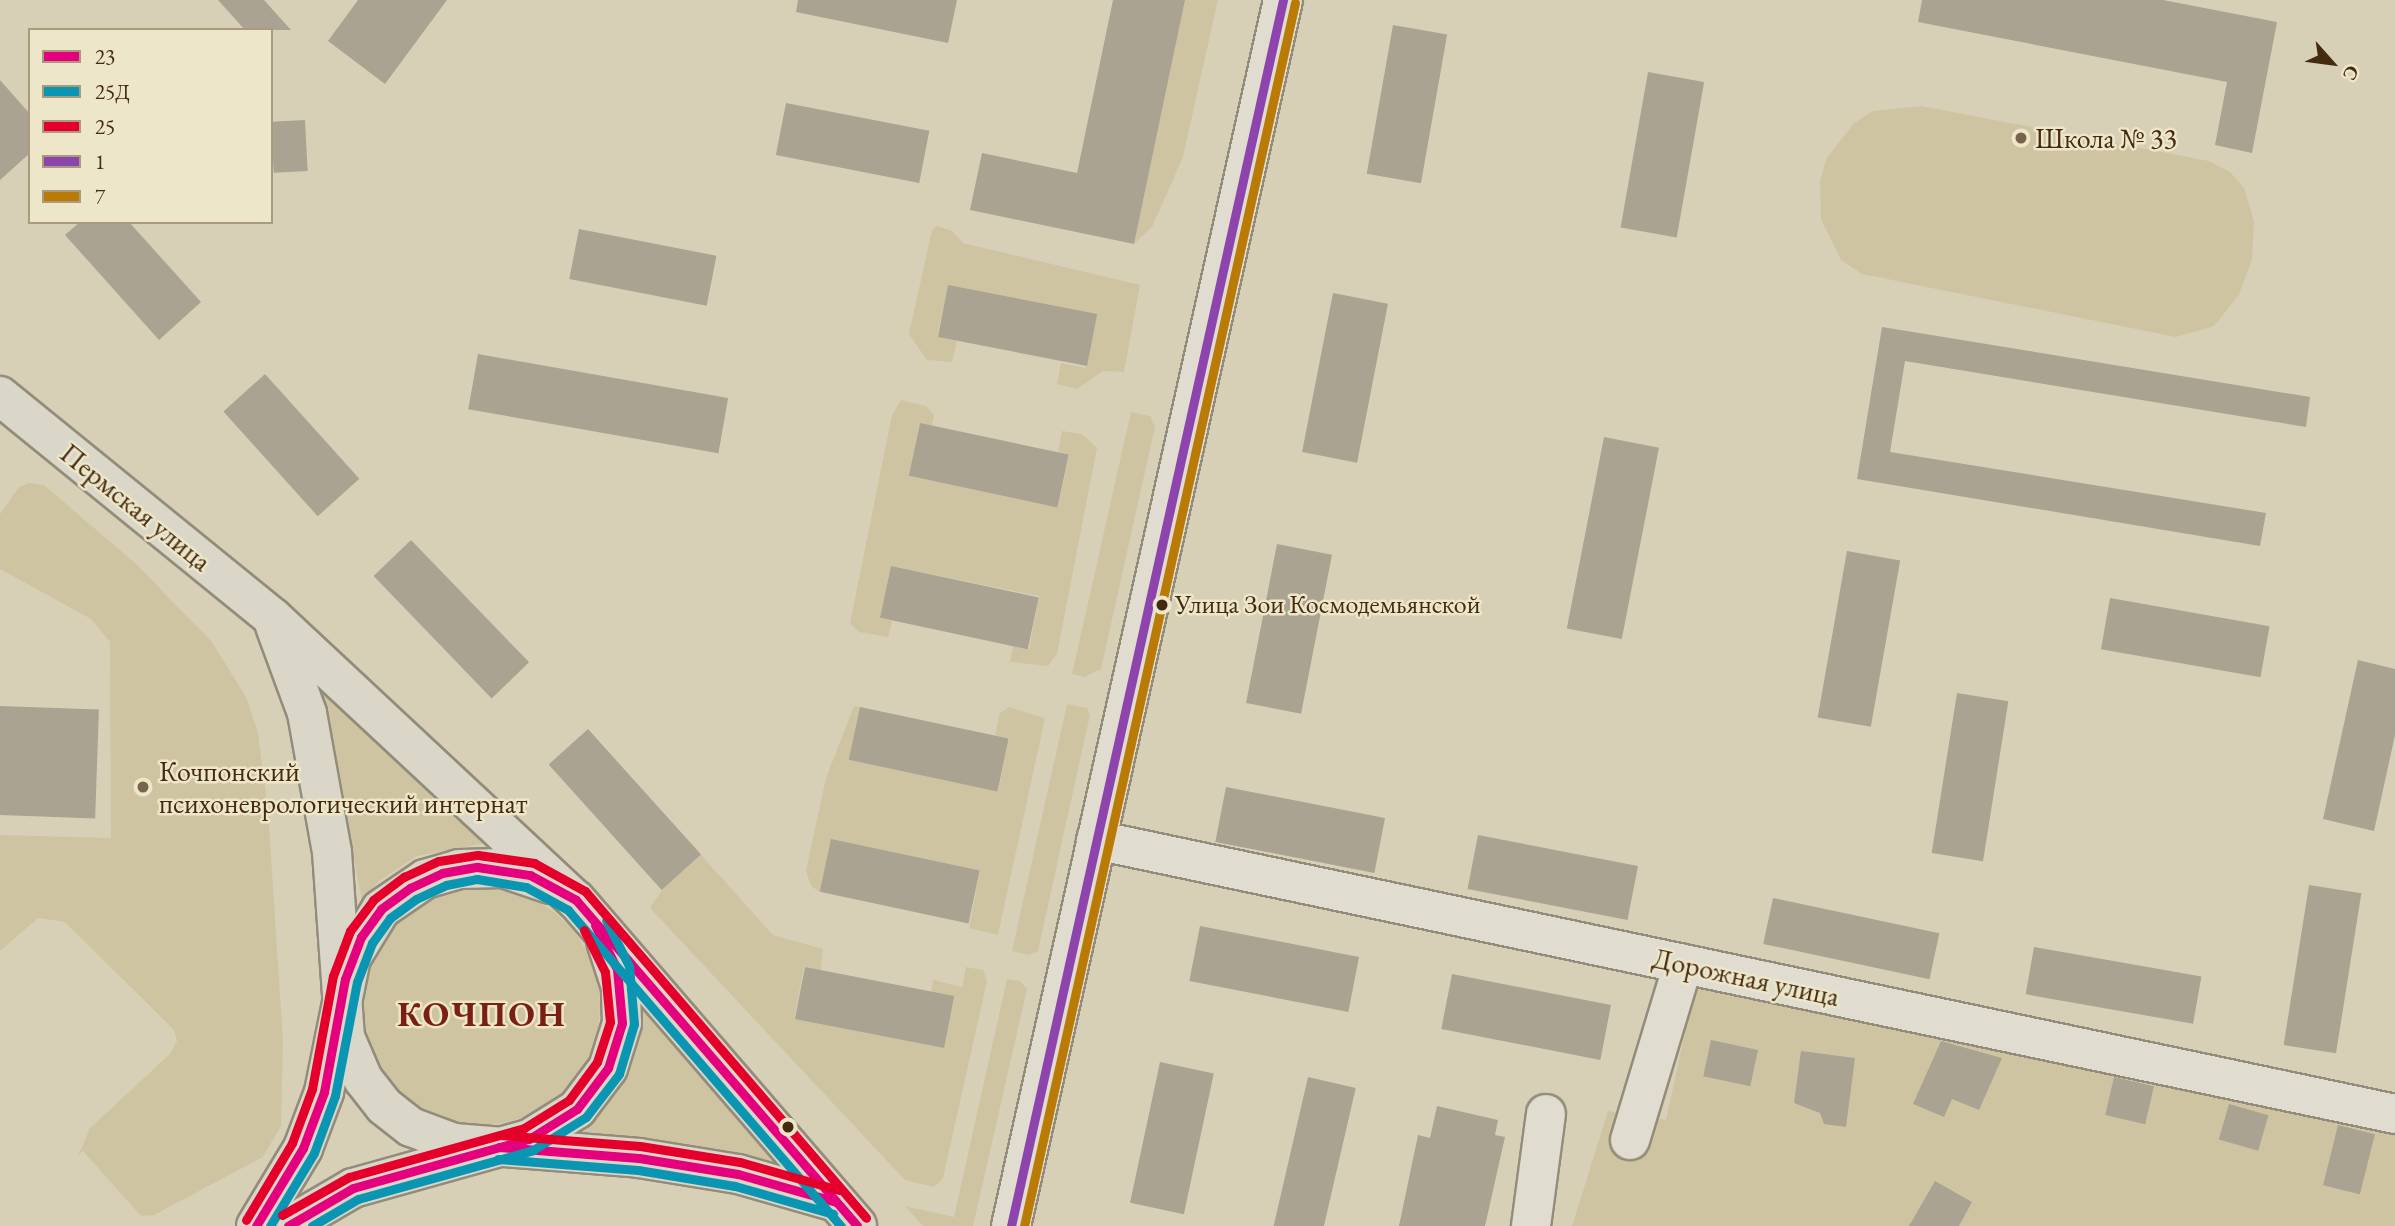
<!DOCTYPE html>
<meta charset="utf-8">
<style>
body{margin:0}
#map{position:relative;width:2395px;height:1226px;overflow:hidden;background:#d7d0b7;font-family:"EB Garamond",serif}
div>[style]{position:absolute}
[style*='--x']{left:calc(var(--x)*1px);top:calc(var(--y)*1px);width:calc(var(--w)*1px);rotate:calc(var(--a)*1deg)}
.green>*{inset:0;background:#cfc4a2}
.round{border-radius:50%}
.building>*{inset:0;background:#aaa392;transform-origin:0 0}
.roads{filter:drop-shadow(2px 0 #938c7a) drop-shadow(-2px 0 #938c7a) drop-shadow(0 2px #938c7a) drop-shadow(0 -2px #938c7a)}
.minor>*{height:38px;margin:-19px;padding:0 19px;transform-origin:19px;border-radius:19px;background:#e0ddd0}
.major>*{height:38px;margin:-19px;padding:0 19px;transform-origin:19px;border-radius:19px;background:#dad6c8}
.bus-1>*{height:9px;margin:-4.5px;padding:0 4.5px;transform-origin:4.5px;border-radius:4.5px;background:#e5007d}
.bus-2>*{height:9px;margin:-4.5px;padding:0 4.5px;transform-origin:4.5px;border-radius:4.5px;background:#0a96b2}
.bus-3>*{height:9px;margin:-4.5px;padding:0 4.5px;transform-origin:4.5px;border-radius:4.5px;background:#e4002b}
.bus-4>*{height:9px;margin:-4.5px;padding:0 4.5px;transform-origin:4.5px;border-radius:4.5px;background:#8e44ad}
.bus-5>*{height:9px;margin:-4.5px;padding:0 4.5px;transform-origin:4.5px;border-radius:4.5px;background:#b97b06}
.dots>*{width:19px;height:19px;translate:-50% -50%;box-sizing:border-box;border:4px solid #ede6c8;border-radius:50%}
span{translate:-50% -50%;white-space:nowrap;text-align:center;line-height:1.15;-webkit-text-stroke:5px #ede6c8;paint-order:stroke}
.bus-label{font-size:26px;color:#452a12}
.left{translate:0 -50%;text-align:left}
.poi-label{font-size:28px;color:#452a12}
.street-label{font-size:28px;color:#452a12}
.district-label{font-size:35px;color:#7a1f14;font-weight:700;letter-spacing:2px}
.legend{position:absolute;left:28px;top:28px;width:245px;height:196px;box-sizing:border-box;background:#ede6c8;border:2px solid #aa9b7f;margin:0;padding:9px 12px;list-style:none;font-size:21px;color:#452a12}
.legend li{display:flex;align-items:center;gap:14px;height:35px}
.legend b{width:35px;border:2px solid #aa9b7f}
.north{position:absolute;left:2297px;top:28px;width:70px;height:70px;-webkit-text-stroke:5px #ede6c8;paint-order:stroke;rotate:118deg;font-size:19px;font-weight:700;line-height:28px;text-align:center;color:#452a12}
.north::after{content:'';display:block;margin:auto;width:24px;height:32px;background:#452a12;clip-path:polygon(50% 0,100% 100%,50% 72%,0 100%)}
</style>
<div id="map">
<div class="green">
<i style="clip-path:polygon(1185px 0,1218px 0,1183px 157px,1152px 227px,1134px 244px)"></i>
<i style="clip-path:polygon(1921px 106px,2209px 161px,2230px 172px,2244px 188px,2254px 221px,2252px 259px,2239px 295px,2214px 326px,2176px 337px,1862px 274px,1841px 260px,1821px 219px,1820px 180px,1827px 158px,1854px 123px,1873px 111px)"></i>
<i style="clip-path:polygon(937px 226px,952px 231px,963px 243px,1140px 285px,1124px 372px,1103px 371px,1077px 389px,1057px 384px,1061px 363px,1086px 368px,1097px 315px,948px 285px,937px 337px,957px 341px,952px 362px,927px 360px,909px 334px,932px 230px)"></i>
<i style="clip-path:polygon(901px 400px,926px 406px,934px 415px,932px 426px,919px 424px,909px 476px,1058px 507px,1069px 454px,1058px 452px,1062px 431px,1082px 434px,1097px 448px,1057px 654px,1048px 666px,1010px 662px,1013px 646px,1029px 649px,1039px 596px,891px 566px,880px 618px,892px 621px,888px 637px,859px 632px,850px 623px,892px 415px)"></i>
<i style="clip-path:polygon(1131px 412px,1150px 416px,1155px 427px,1101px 669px,1084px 677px,1072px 674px)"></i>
<i style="clip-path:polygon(29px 483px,44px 485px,136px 564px,212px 642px,246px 697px,258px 733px,268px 810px,283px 1041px,281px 1126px,263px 1157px,154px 1215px,141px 1216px,83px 1151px,78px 1156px,90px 1128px,171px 1053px,177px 1041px,174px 1030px,65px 922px,38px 918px,0 951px,0 835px,111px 838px,110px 642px,91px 619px,0 569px,0 514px,19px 487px)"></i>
<i style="clip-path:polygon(323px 692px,486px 843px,417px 856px,379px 881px,362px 901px)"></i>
<i style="clip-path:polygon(1067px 704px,1087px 708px,1090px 715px,1038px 951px,1028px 955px,1012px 951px)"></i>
<i style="clip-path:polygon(854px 706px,860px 707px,849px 760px,998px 791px,1009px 739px,995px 735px,1000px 713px,1009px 707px,1045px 718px,998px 935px,969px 928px,980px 870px,820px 892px,811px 886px,806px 871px,826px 778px)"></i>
<i style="clip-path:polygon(701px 855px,773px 935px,823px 949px,821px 970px,804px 967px,794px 1019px,931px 993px,933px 980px,962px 987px,966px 967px,983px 970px,987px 981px,943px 1178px,934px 1187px,905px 1180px,650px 908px,662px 890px)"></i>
<i class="round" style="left:362px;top:887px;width:238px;height:238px"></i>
<i style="clip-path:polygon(1007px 979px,1020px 981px,1027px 989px,973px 1226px,923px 1226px,905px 1206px,954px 1217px)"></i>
<i style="clip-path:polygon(1696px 981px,2395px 1128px,2395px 1226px,1572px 1226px,1608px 1111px,1666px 1120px)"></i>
<i style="clip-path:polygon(630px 990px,803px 1179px,550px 1141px)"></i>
</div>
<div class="building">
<i style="clip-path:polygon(218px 0,264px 0,291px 30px,245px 30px)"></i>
<i style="clip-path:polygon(358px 0,447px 0,385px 84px,328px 41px)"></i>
<i style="clip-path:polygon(798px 0,957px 0,948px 43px,796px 12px)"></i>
<i style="clip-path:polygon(1113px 0,1185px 0,1134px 244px,970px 210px,982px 153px,1077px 173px)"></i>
<i style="clip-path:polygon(1922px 0,2163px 0,2277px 22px,2252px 153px,2215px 145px,2227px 82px,1918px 22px)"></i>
<i style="left:1393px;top:25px;width:55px;height:151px;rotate:10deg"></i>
<i style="left:1648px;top:72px;width:57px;height:158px;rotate:10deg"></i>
<i style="clip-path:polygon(0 80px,30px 114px,30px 153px,0 180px)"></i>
<i style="left:786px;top:103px;width:146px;height:53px;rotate:11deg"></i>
<i style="left:305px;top:120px;width:51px;height:34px;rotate:87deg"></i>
<i style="clip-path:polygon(80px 222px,129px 222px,201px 302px,159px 340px,65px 235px)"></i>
<i style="left:579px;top:229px;width:140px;height:51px;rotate:11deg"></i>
<i style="left:948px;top:285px;width:152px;height:53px;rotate:11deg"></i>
<i style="left:1333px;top:293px;width:56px;height:162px;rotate:11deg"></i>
<i style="clip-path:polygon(1882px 327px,2310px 397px,2306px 427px,1905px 361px,1890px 452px,2266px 513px,2260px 546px,1857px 479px)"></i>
<i style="left:478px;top:354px;width:254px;height:56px;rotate:10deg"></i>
<i style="left:265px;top:374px;width:141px;height:56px;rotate:48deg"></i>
<i style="left:920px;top:423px;width:152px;height:54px;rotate:12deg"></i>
<i style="left:1604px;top:437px;width:56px;height:195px;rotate:11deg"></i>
<i style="left:411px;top:540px;width:170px;height:52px;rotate:46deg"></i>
<i style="left:1277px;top:544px;width:56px;height:162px;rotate:11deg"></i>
<i style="left:1847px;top:551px;width:54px;height:169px;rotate:10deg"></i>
<i style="left:891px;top:566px;width:151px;height:53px;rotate:12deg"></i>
<i style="left:2110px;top:598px;width:162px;height:52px;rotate:10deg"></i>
<i style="clip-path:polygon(2358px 660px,2395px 669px,2395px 735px,2374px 831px,2323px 819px)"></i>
<i style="left:1957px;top:693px;width:52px;height:162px;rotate:9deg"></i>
<i style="left:0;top:706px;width:99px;height:109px;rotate:2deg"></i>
<i style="left:860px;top:707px;width:152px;height:54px;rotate:12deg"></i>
<i style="left:588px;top:729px;width:169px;height:53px;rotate:48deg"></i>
<i style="left:1226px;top:787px;width:162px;height:56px;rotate:11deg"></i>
<i style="left:1478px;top:835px;width:163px;height:55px;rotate:11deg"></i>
<i style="left:831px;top:839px;width:152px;height:54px;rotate:12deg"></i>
<i style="left:2309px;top:885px;width:53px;height:162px;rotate:9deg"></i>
<i style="left:1773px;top:898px;width:170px;height:47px;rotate:12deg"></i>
<i style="left:1200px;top:926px;width:162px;height:56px;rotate:11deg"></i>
<i style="left:2034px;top:947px;width:170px;height:48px;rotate:10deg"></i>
<i style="left:805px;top:967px;width:152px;height:53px;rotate:11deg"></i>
<i style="left:1452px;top:974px;width:162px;height:56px;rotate:11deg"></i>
<i style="left:1711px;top:1040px;width:48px;height:37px;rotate:12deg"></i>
<i style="clip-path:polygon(1941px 1041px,2002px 1058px,1979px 1110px,1952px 1099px,1944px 1117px,1913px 1104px)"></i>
<i style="clip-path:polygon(1801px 1051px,1855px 1058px,1846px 1127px,1824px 1124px,1820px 1113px,1794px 1103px)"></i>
<i style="left:1160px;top:1062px;width:55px;height:144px;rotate:12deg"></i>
<i style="left:1308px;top:1077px;width:49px;height:153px;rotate:13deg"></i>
<i style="left:2114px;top:1077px;width:41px;height:39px;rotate:13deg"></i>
<i style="left:2229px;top:1104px;width:41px;height:37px;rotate:16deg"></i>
<i style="clip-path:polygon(1437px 1106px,1498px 1120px,1495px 1135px,1505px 1137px,1485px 1226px,1399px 1226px,1418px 1135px,1430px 1138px)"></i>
<i style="left:2338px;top:1125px;width:38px;height:62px;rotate:14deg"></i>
<i style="clip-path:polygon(1935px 1181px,1972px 1202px,1959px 1226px,1909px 1226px)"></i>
</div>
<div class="roads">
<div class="minor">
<i style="--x:1096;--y:840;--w:1328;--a:11.91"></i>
<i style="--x:1630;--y:1140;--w:184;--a:-73.2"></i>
<i style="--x:1011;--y:1226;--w:1256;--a:-77.49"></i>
<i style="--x:1531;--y:1226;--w:113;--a:-82.4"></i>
</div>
<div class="major">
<i style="--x:0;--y:396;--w:350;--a:39.1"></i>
<i style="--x:272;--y:617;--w:415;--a:43"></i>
<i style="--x:576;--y:900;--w:430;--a:49.2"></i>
<i style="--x:275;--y:626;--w:93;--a:69.8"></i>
<i style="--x:307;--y:713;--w:141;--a:79.8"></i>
<i style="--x:332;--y:852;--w:185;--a:86"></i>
<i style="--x:345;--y:1037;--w:46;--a:66.8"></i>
<i style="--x:363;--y:1079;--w:34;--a:52"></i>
<i style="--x:384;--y:1106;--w:34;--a:38"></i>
<i style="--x:411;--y:1127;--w:46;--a:20.4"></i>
<i style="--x:454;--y:1143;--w:186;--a:4.6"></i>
<i style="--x:639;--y:1158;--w:100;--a:9.2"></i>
<i style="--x:738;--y:1174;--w:102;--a:15.9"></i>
<i style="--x:256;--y:1226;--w:91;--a:-58.9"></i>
<i style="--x:303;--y:1148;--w:60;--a:-69.4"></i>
<i style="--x:324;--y:1092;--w:137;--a:-78.6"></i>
<i style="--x:351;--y:958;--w:57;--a:-58.5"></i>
<i style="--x:381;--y:909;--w:53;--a:-34.3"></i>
<i style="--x:425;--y:879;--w:35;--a:-16"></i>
<i style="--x:459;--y:869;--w:44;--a:-1.3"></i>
<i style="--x:503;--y:868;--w:50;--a:18.8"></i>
<i style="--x:288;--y:1226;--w:75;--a:-30.3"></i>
<i style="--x:353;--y:1188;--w:183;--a:-15.6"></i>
<i style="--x:529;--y:1139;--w:57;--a:-32"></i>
<i style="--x:577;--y:1109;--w:51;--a:-52.9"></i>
<i style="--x:608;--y:1068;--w:47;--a:-72.7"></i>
<i style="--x:622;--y:1023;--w:36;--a:-92"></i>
<i style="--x:621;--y:987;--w:48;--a:-108.1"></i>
</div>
</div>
<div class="bus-1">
<i style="--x:499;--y:1147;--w:140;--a:4.5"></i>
<i style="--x:639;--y:1158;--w:100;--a:9.2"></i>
<i style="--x:738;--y:1174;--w:102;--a:15.9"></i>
<i style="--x:256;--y:1226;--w:91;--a:-58.9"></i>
<i style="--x:303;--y:1148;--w:60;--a:-69.4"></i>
<i style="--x:324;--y:1092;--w:115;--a:-79.5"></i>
<i style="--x:345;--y:979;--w:45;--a:-69.1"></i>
<i style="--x:361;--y:937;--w:34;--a:-54"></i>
<i style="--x:381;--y:909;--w:36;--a:-36"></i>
<i style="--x:410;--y:888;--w:35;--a:-25"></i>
<i style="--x:442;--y:873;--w:36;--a:-10"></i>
<i style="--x:477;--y:867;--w:54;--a:8.6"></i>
<i style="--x:530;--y:875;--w:52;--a:28.5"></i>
<i style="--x:576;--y:900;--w:430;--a:49.2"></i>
<i style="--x:288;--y:1226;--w:75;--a:-30.3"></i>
<i style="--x:353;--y:1188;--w:183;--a:-15.6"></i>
<i style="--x:529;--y:1139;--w:57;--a:-32"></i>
<i style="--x:577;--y:1109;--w:51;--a:-52.9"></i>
<i style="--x:608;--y:1068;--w:47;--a:-72.7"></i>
<i style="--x:622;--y:1023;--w:54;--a:-95.3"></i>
<i style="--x:617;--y:969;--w:49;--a:-116.6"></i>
</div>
<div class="bus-2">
<i style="--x:498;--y:1159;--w:140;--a:4.5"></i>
<i style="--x:638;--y:1170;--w:98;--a:9.4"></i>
<i style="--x:735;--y:1186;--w:102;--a:15.9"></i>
<i style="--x:270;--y:1226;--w:85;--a:-58.9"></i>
<i style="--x:314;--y:1153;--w:61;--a:-69.8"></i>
<i style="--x:335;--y:1096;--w:116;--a:-79.1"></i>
<i style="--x:357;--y:982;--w:42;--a:-69"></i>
<i style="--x:372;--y:943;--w:31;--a:-54"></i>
<i style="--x:390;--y:918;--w:32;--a:-36"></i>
<i style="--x:416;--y:899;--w:33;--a:-25"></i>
<i style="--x:446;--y:885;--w:32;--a:-11"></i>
<i style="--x:477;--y:879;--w:50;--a:9.3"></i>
<i style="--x:526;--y:887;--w:48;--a:28.7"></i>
<i style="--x:568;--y:910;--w:418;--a:49.2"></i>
<i style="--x:312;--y:1226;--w:53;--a:-30.4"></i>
<i style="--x:358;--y:1199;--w:182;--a:-15.6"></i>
<i style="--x:533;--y:1150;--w:62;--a:-31.9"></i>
<i style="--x:586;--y:1117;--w:54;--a:-52.5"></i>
<i style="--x:619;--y:1074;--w:52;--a:-73.3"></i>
<i style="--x:634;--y:1024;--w:58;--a:-94.9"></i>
<i style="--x:629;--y:966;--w:51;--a:-116.6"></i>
</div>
<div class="bus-3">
<i style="--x:500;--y:1135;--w:140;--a:4.5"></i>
<i style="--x:640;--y:1146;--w:101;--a:9.1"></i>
<i style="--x:740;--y:1162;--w:103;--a:15.8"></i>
<i style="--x:282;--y:1215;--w:77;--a:-29.6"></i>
<i style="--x:349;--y:1177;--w:182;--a:-15.6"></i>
<i style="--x:524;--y:1128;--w:53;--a:-31.9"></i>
<i style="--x:569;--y:1100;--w:47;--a:-53.6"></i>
<i style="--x:597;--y:1062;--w:42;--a:-72"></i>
<i style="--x:610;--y:1022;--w:50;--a:-95.7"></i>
<i style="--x:605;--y:972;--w:47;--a:-116.6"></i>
<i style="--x:246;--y:1220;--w:90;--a:-59.1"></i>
<i style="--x:292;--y:1143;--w:58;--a:-69.7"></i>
<i style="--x:312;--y:1089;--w:115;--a:-79.5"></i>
<i style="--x:333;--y:976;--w:48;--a:-69.3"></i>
<i style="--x:350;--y:931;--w:39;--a:-53"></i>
<i style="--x:373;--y:900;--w:39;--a:-37"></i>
<i style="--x:404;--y:877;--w:38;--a:-25"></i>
<i style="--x:439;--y:861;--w:39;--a:-9"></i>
<i style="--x:478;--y:855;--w:57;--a:8.1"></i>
<i style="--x:534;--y:863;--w:58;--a:28.8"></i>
<i style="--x:585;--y:891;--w:431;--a:49.3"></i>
</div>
<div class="bus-4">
<i style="--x:1011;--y:1226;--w:1256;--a:-77.49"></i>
</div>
<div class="bus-5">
<i style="--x:1024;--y:1226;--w:1253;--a:-77.51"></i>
</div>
<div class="dots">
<i style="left:2021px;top:138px;background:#78644c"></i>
<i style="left:1162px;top:605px;background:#452a12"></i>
<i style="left:143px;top:787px;background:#78644c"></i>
<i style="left:788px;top:1127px;background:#452a12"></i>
</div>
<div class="bus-label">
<span class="left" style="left:1175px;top:605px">Улица Зои Космодемьянской</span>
</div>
<div class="poi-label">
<span class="left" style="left:2035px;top:138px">Школа № 33</span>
<span class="left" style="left:159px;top:787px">Кочпонский<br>психоневрологический интернат</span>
</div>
<div class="street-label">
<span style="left:136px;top:507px;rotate:39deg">Пермская улица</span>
<span style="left:1746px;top:977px;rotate:12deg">Дорожная улица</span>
</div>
<div class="district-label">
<span style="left:482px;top:1014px">КОЧПОН</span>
</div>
<ul class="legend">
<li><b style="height:9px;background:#e5007d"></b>23</li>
<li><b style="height:9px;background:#0a96b2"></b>25Д</li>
<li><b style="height:9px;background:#e4002b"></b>25</li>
<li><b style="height:9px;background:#8e44ad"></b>1</li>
<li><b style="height:9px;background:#b97b06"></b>7</li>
</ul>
<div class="north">С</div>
</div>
